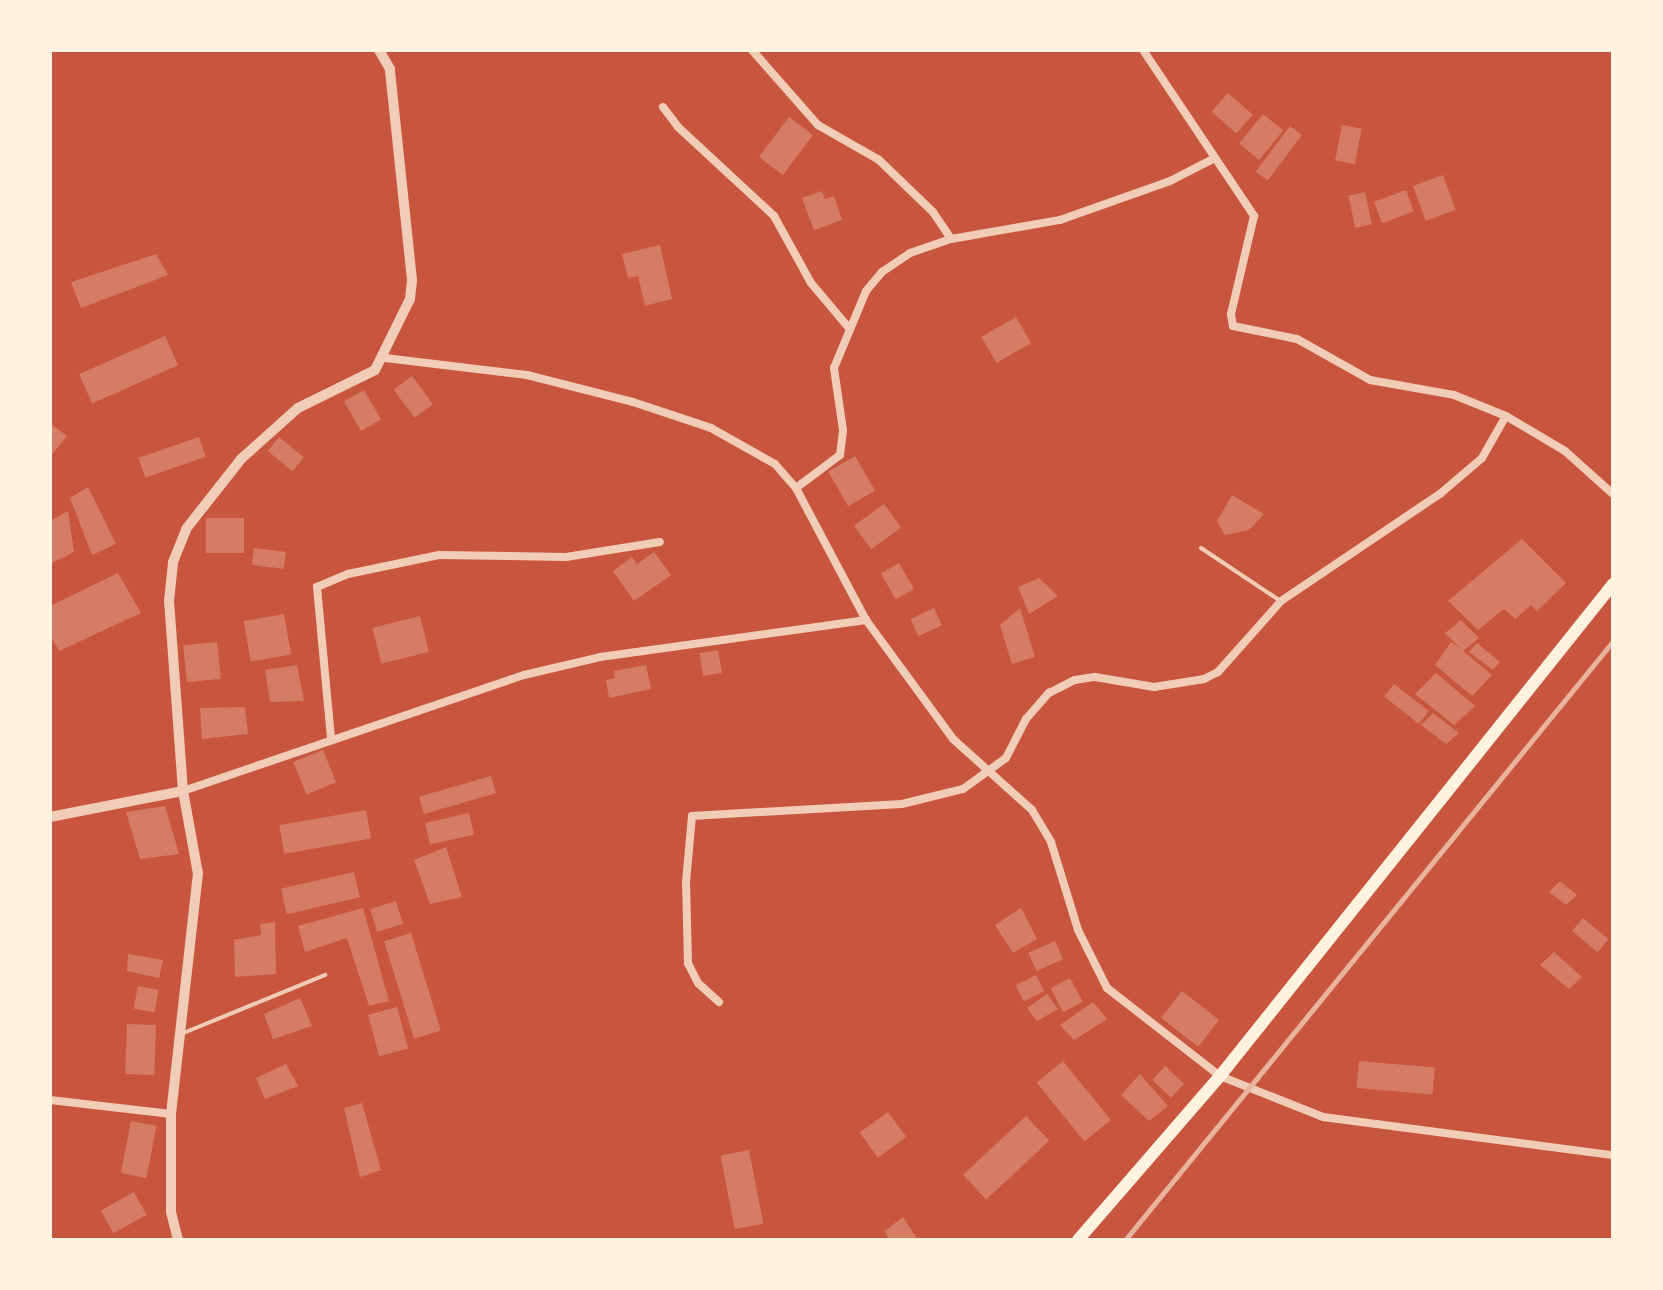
<!DOCTYPE html>
<style>
body{margin:0}
#map{position:relative;width:1663px;height:1290px;overflow:hidden;background:#c8553d;font-family:"Fira Sans Condensed",sans-serif}
div>[style]{position:absolute}
[style*='--x']{left:calc(var(--x)*1px);top:calc(var(--y)*1px);width:calc(var(--w)*1px);rotate:calc(var(--a)*1deg)}
.building>*{inset:0;background:#d67c66;transform-origin:0 0}
.service>*{height:4px;margin:-2px;padding:0 2px;transform-origin:2px;border-radius:2px;background:#f1ccb7}
.minor>*{height:8px;margin:-4px;padding:0 4px;transform-origin:4px;border-radius:4px;background:#f1ccb7}
.tertiary>*{height:10px;margin:-5px;padding:0 5px;transform-origin:5px;border-radius:5px;background:#f1ccb7}
.primary>*{height:12px;margin:-6px;padding:0 6px;transform-origin:6px;border-radius:6px;background:#fff3e0}
.rail>*{height:5px;margin:-2.5px;padding:0 2.5px;transform-origin:2.5px;border-radius:2.5px;background:#e9b49f}
span{translate:-50% -50%;white-space:nowrap;text-align:center;line-height:1.15;-webkit-text-stroke:6px #fff3e0;paint-order:stroke}
.frame{position:absolute;inset:0;border:52px solid #fff3e0;pointer-events:none}
</style>
<div id="map">
<div class="building">
<i style="left:1228px;top:93px;width:33px;height:25px;rotate:41deg"></i>
<i style="left:1263px;top:114px;width:26px;height:38px;rotate:39deg"></i>
<i style="left:789px;top:117px;width:30px;height:50px;rotate:37deg"></i>
<i style="left:1342px;top:125px;width:20px;height:36px;rotate:11deg"></i>
<i style="left:1290px;top:126px;width:15px;height:57px;rotate:37deg"></i>
<i style="left:1443px;top:175px;width:37px;height:32px;rotate:70deg"></i>
<i style="left:1406px;top:190px;width:23px;height:34px;rotate:70deg"></i>
<i style="clip-path:polygon(822px 191px,825px 199px,834px 196px,842px 220px,814px 230px,802px 198px)"></i>
<i style="left:1365px;top:192px;width:33px;height:17px;rotate:78deg"></i>
<i style="clip-path:polygon(660px 245px,672px 299px,645px 306px,638px 276px,628px 278px,622px 254px)"></i>
<i style="clip-path:polygon(156px 254px,168px 275px,81px 308px,71px 282px)"></i>
<i style="left:1016px;top:317px;width:30px;height:40px;rotate:60deg"></i>
<i style="left:165px;top:336px;width:32px;height:94px;rotate:66deg"></i>
<i style="left:412px;top:376px;width:35px;height:23px;rotate:53deg"></i>
<i style="left:364px;top:390px;width:34px;height:23px;rotate:60deg"></i>
<i style="clip-path:polygon(50px 423px,67px 436px,50px 457px)"></i>
<i style="left:199px;top:437px;width:21px;height:64px;rotate:71deg"></i>
<i style="left:279px;top:437px;width:32px;height:18px;rotate:39deg"></i>
<i style="left:855px;top:456px;width:40px;height:31px;rotate:60deg"></i>
<i style="clip-path:polygon(88px 487px,116px 544px,92px 555px,70px 498px)"></i>
<i style="clip-path:polygon(1232px 495px,1264px 514px,1249px 530px,1225px 535px,1217px 521px)"></i>
<i style="left:884px;top:504px;width:29px;height:37px;rotate:54deg"></i>
<i style="clip-path:polygon(68px 511px,74px 552px,50px 564px,50px 521px)"></i>
<i style="left:206px;top:518px;width:38px;height:35px"></i>
<i style="clip-path:polygon(1522px 539px,1566px 583px,1537px 611px,1531px 605px,1515px 619px,1504px 609px,1478px 630px,1448px 601px)"></i>
<i style="left:254px;top:548px;width:32px;height:17px;rotate:7deg"></i>
<i style="clip-path:polygon(654px 552px,671px 575px,634px 601px,613px 571px,632px 557px,637px 564px)"></i>
<i style="left:899px;top:563px;width:30px;height:21px;rotate:60deg"></i>
<i style="clip-path:polygon(118px 573px,141px 613px,59px 651px,50px 635px,50px 606px)"></i>
<i style="clip-path:polygon(1039px 578px,1058px 596px,1029px 614px,1018px 587px)"></i>
<i style="left:934px;top:608px;width:19px;height:26px;rotate:65deg"></i>
<i style="clip-path:polygon(1020px 608px,1035px 657px,1012px 664px,1000px 625px)"></i>
<i style="left:284px;top:614px;width:41px;height:41px;rotate:80deg"></i>
<i style="left:420px;top:616px;width:37px;height:49px;rotate:76deg"></i>
<i style="clip-path:polygon(1461px 620px,1479px 638px,1463px 651px,1492px 675px,1472px 696px,1435px 665px,1451px 642px,1461px 649px,1445px 633px)"></i>
<i style="left:217px;top:642px;width:37px;height:34px;rotate:84deg"></i>
<i style="clip-path:polygon(1477px 643px,1500px 662px,1493px 670px,1469px 652px)"></i>
<i style="left:718px;top:650px;width:23px;height:19px;rotate:80deg"></i>
<i style="clip-path:polygon(297px 665px,304px 701px,270px 702px,265px 670px)"></i>
<i style="clip-path:polygon(646px 665px,651px 689px,609px 698px,606px 680px,615px 678px,614px 671px)"></i>
<i style="clip-path:polygon(1436px 673px,1475px 706px,1454px 725px,1415px 694px)"></i>
<i style="left:1394px;top:684px;width:44px;height:16px;rotate:38deg"></i>
<i style="clip-path:polygon(245px 707px,248px 734px,202px 739px,200px 708px)"></i>
<i style="clip-path:polygon(1433px 713px,1459px 733px,1446px 744px,1421px 725px)"></i>
<i style="left:323px;top:750px;width:35px;height:32px;rotate:68deg"></i>
<i style="left:491px;top:776px;width:18px;height:75px;rotate:74deg"></i>
<i style="clip-path:polygon(165px 806px,179px 854px,140px 859px,126px 812px)"></i>
<i style="left:366px;top:810px;width:29px;height:88px;rotate:80deg"></i>
<i style="left:469px;top:813px;width:22px;height:45px;rotate:77deg"></i>
<i style="clip-path:polygon(446px 847px,462px 897px,430px 904px,414px 860px)"></i>
<i style="left:354px;top:872px;width:26px;height:75px;rotate:77deg"></i>
<i style="clip-path:polygon(1560px 881px,1577px 895px,1566px 905px,1549px 892px)"></i>
<i style="left:396px;top:901px;width:24px;height:27px;rotate:73deg"></i>
<i style="clip-path:polygon(363px 908px,389px 1001px,369px 1006px,347px 938px,305px 952px,298px 926px)"></i>
<i style="clip-path:polygon(1021px 908px,1037px 939px,1013px 953px,995px 925px)"></i>
<i style="left:1583px;top:918px;width:33px;height:17px;rotate:40deg"></i>
<i style="clip-path:polygon(275px 922px,276px 974px,235px 977px,234px 940px,261px 935px,260px 924px)"></i>
<i style="left:411px;top:933px;width:102px;height:28px;rotate:73deg"></i>
<i style="left:1055px;top:941px;width:20px;height:29px;rotate:66deg"></i>
<i style="clip-path:polygon(1554px 952px,1582px 977px,1569px 989px,1540px 965px)"></i>
<i style="clip-path:polygon(128px 954px,163px 960px,159px 978px,127px 971px)"></i>
<i style="left:1036px;top:975px;width:18px;height:23px;rotate:63deg"></i>
<i style="left:1070px;top:978px;width:27px;height:22px;rotate:62deg"></i>
<i style="left:138px;top:986px;width:21px;height:23px;rotate:11deg"></i>
<i style="left:1182px;top:991px;width:47px;height:34px;rotate:38deg"></i>
<i style="clip-path:polygon(1047px 994px,1058px 1009px,1037px 1021px,1027px 1008px)"></i>
<i style="clip-path:polygon(300px 998px,312px 1026px,273px 1039px,264px 1014px)"></i>
<i style="clip-path:polygon(1093px 1002px,1107px 1019px,1074px 1040px,1060px 1025px)"></i>
<i style="left:397px;top:1007px;width:43px;height:30px;rotate:75deg"></i>
<i style="left:127px;top:1024px;width:29px;height:50px;rotate:2deg"></i>
<i style="left:1063px;top:1061px;width:76px;height:34px;rotate:51deg"></i>
<i style="left:1359px;top:1061px;width:76px;height:27px;rotate:5deg"></i>
<i style="clip-path:polygon(286px 1064px,298px 1086px,265px 1099px,256px 1078px)"></i>
<i style="left:1165px;top:1066px;width:26px;height:19px;rotate:43deg"></i>
<i style="clip-path:polygon(1140px 1074px,1168px 1106px,1149px 1121px,1121px 1095px)"></i>
<i style="clip-path:polygon(362px 1103px,381px 1170px,360px 1177px,344px 1108px)"></i>
<i style="left:888px;top:1112px;width:31px;height:35px;rotate:54deg"></i>
<i style="left:1026px;top:1116px;width:34px;height:86px;rotate:47deg"></i>
<i style="left:131px;top:1121px;width:26px;height:53px;rotate:11deg"></i>
<i style="left:749px;top:1150px;width:75px;height:29px;rotate:79deg"></i>
<i style="left:134px;top:1192px;width:26px;height:38px;rotate:61deg"></i>
<i style="clip-path:polygon(903px 1217px,918px 1240px,889px 1240px,885px 1231px)"></i>
</div>
<div class="service">
<i style="--x:1201;--y:548;--w:94;--a:33.7"></i>
<i style="--x:181;--y:1034;--w:156;--a:-22.3"></i>
</div>
<div class="minor">
<i style="--x:752;--y:50;--w:100;--a:48.7"></i>
<i style="--x:818;--y:125;--w:70;--a:29.8"></i>
<i style="--x:879;--y:160;--w:75;--a:43.9"></i>
<i style="--x:933;--y:212;--w:32;--a:56"></i>
<i style="--x:1143;--y:50;--w:200;--a:56.2"></i>
<i style="--x:1254;--y:216;--w:101;--a:103.2"></i>
<i style="--x:1231;--y:314;--w:12;--a:81"></i>
<i style="--x:1233;--y:326;--w:65;--a:11.5"></i>
<i style="--x:1297;--y:339;--w:84;--a:29.3"></i>
<i style="--x:1370;--y:380;--w:85;--a:10.1"></i>
<i style="--x:1454;--y:395;--w:56;--a:22"></i>
<i style="--x:1506;--y:416;--w:69;--a:30.7"></i>
<i style="--x:1565;--y:451;--w:64;--a:41.9"></i>
<i style="--x:663;--y:107;--w:25;--a:53"></i>
<i style="--x:678;--y:127;--w:131;--a:42.8"></i>
<i style="--x:774;--y:216;--w:77;--a:61.1"></i>
<i style="--x:811;--y:283;--w:59;--a:49.8"></i>
<i style="--x:385;--y:358;--w:143;--a:6.8"></i>
<i style="--x:527;--y:375;--w:109;--a:14.3"></i>
<i style="--x:633;--y:402;--w:82;--a:18.4"></i>
<i style="--x:711;--y:428;--w:73;--a:29.4"></i>
<i style="--x:775;--y:464;--w:32;--a:49"></i>
<i style="--x:796;--y:488;--w:149;--a:62.1"></i>
<i style="--x:866;--y:620;--w:147;--a:53.8"></i>
<i style="--x:953;--y:739;--w:106;--a:41.9"></i>
<i style="--x:1032;--y:810;--w:37;--a:59"></i>
<i style="--x:1051;--y:842;--w:92;--a:72.9"></i>
<i style="--x:1078;--y:930;--w:65;--a:63.4"></i>
<i style="--x:1107;--y:988;--w:143;--a:37.9"></i>
<i style="--x:1220;--y:1076;--w:111;--a:21.7"></i>
<i style="--x:1323;--y:1117;--w:292;--a:7.5"></i>
<i style="--x:796;--y:488;--w:55;--a:-36.9"></i>
<i style="--x:840;--y:455;--w:25;--a:-83"></i>
<i style="--x:843;--y:430;--w:63;--a:-98.3"></i>
<i style="--x:834;--y:368;--w:83;--a:-67.4"></i>
<i style="--x:866;--y:291;--w:25;--a:-50"></i>
<i style="--x:882;--y:272;--w:34;--a:-34"></i>
<i style="--x:910;--y:253;--w:43;--a:-18.9"></i>
<i style="--x:951;--y:239;--w:111;--a:-9.9"></i>
<i style="--x:1060;--y:220;--w:117;--a:-19.5"></i>
<i style="--x:1170;--y:181;--w:48;--a:-27.1"></i>
<i style="--x:331;--y:738;--w:152;--a:-95.3"></i>
<i style="--x:317;--y:587;--w:34;--a:-23"></i>
<i style="--x:348;--y:574;--w:93;--a:-11.8"></i>
<i style="--x:439;--y:555;--w:127;--a:0.9"></i>
<i style="--x:566;--y:557;--w:95;--a:-9.1"></i>
<i style="--x:183;--y:791;--w:360;--a:-18.8"></i>
<i style="--x:524;--y:675;--w:78;--a:-13.3"></i>
<i style="--x:600;--y:657;--w:269;--a:-7.9"></i>
<i style="--x:719;--y:1002;--w:28;--a:-138"></i>
<i style="--x:698;--y:983;--w:22;--a:-117"></i>
<i style="--x:688;--y:963;--w:81;--a:-91.4"></i>
<i style="--x:686;--y:882;--w:66;--a:-84.8"></i>
<i style="--x:692;--y:816;--w:210;--a:-3.3"></i>
<i style="--x:902;--y:804;--w:63;--a:-13.8"></i>
<i style="--x:963;--y:789;--w:53;--a:-35.8"></i>
<i style="--x:1006;--y:758;--w:44;--a:-62.9"></i>
<i style="--x:1026;--y:719;--w:35;--a:-49"></i>
<i style="--x:1049;--y:693;--w:29;--a:-27"></i>
<i style="--x:1075;--y:680;--w:20;--a:-9"></i>
<i style="--x:1095;--y:677;--w:60;--a:9.6"></i>
<i style="--x:1154;--y:687;--w:51;--a:-9.1"></i>
<i style="--x:1204;--y:679;--w:16;--a:-27"></i>
<i style="--x:1218;--y:672;--w:95;--a:-48.4"></i>
<i style="--x:1281;--y:601;--w:193;--a:-34"></i>
<i style="--x:1441;--y:493;--w:54;--a:-40.5"></i>
<i style="--x:1482;--y:458;--w:48;--a:-60.3"></i>
<i style="--x:50;--y:1100;--w:122;--a:6.6"></i>
</div>
<div class="tertiary">
<i style="--x:50;--y:817;--w:136;--a:-11.1"></i>
<i style="--x:178;--y:1240;--w:29;--a:-104"></i>
<i style="--x:171;--y:1212;--w:98;--a:-90"></i>
<i style="--x:171;--y:1114;--w:242;--a:-83.6"></i>
<i style="--x:198;--y:874;--w:84;--a:-100.2"></i>
<i style="--x:183;--y:791;--w:191;--a:-94.2"></i>
<i style="--x:169;--y:601;--w:39;--a:-84"></i>
<i style="--x:173;--y:562;--w:35;--a:-68"></i>
<i style="--x:186;--y:529;--w:89;--a:-51.8"></i>
<i style="--x:241;--y:459;--w:76;--a:-41.8"></i>
<i style="--x:298;--y:408;--w:86;--a:-26.3"></i>
<i style="--x:375;--y:370;--w:79;--a:-63.8"></i>
<i style="--x:410;--y:299;--w:19;--a:-84"></i>
<i style="--x:412;--y:280;--w:212;--a:-96"></i>
<i style="--x:390;--y:69;--w:22;--a:-120"></i>
</div>
<div class="primary">
<i style="--x:1078;--y:1240;--w:217;--a:-49.1"></i>
<i style="--x:1220;--y:1076;--w:630;--a:-51.38"></i>
</div>
<div class="rail">
<i style="--x:1125;--y:1240;--w:773;--a:-50.83"></i>
</div>
<div class="frame"></div>
</div>
